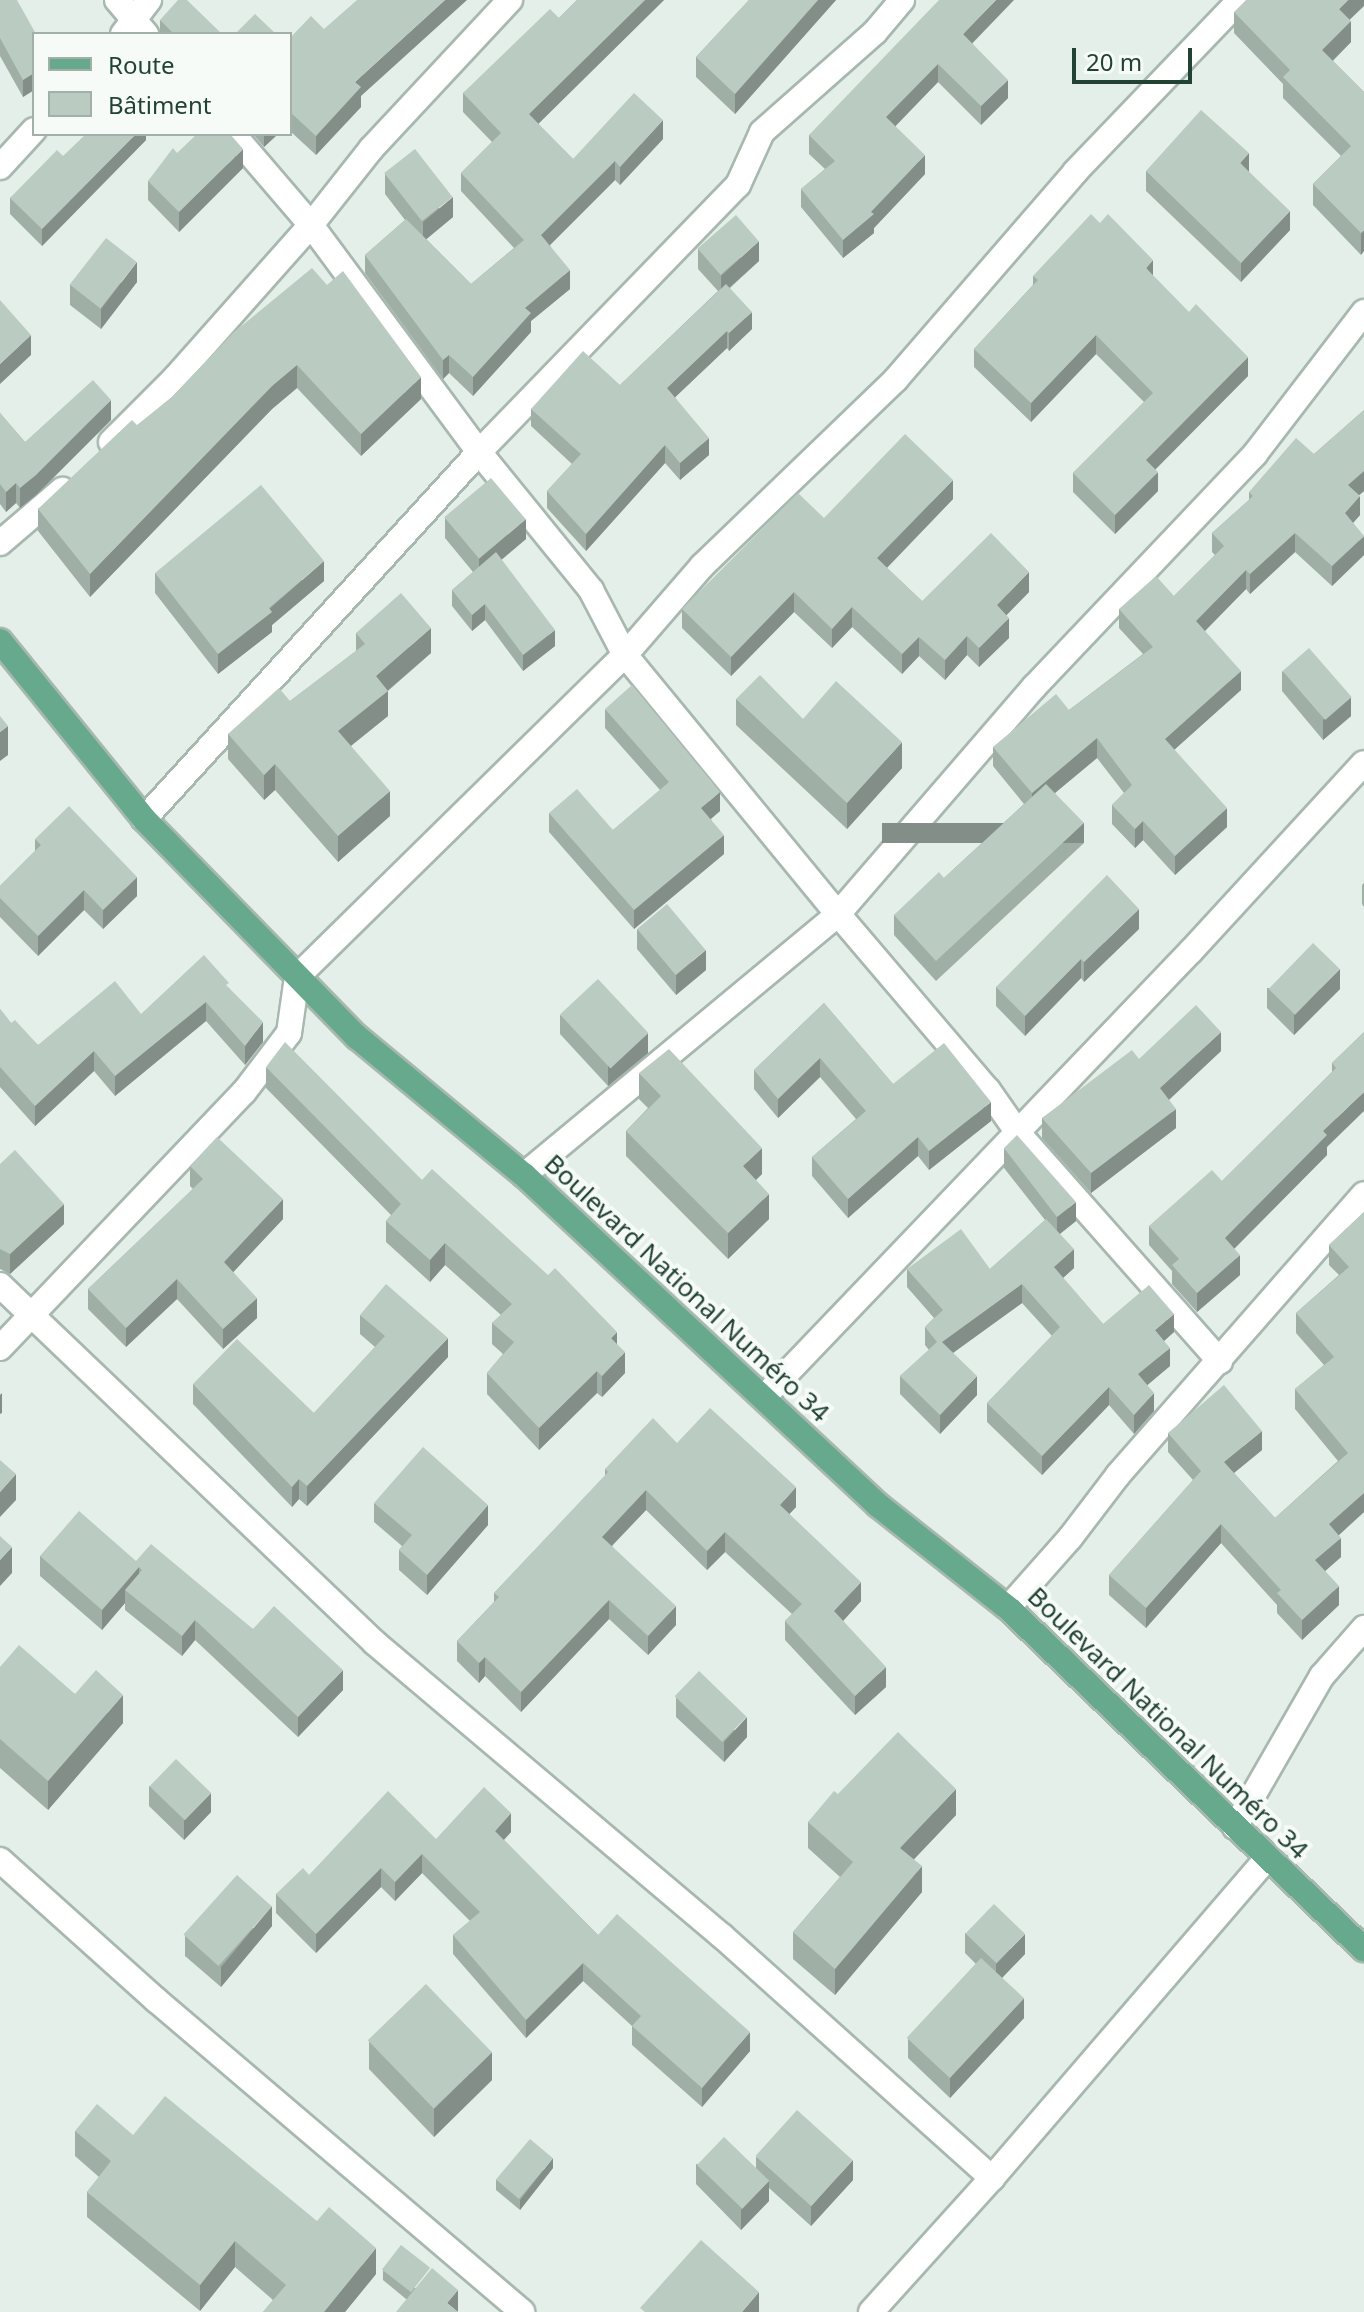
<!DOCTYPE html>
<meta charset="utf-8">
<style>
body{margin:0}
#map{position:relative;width:1364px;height:2312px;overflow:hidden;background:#e5efe9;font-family:"Noto Sans",sans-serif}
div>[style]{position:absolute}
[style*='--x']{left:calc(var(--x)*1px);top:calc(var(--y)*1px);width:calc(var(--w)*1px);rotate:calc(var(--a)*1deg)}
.roads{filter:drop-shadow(2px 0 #a7b8af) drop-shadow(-2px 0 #a7b8af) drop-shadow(0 2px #a7b8af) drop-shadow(0 -2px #a7b8af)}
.minor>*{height:24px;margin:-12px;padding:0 12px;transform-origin:12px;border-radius:12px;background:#fff}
.major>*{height:24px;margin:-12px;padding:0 12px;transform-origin:12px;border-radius:12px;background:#66a98c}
.wall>*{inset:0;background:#a0afa6}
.shaded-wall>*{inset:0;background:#828e87;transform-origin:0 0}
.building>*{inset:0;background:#bacbc1;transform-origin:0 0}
span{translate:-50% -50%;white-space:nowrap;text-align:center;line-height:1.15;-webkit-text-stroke:8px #f6fbf8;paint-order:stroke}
.street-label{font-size:26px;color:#224334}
.legend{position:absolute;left:32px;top:32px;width:260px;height:104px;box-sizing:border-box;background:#f6fbf8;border:2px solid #a1b1aa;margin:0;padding:10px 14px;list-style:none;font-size:24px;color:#224334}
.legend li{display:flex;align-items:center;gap:16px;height:40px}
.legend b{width:40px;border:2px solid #a1b1aa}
.scale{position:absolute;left:1072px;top:48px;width:120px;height:36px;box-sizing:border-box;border:4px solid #224334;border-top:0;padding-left:10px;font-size:24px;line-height:28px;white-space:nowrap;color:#224334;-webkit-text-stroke:6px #f6fbf8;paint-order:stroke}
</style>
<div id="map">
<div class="roads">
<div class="minor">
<i style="--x:117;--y:0;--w:45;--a:49.5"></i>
<i style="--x:123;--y:34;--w:43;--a:-52.6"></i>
<i style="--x:233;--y:134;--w:120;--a:49.4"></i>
<i style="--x:311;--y:225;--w:282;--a:53.5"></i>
<i style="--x:479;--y:452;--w:178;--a:50.9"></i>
<i style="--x:591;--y:590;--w:73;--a:62.4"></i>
<i style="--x:625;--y:655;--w:335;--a:50.6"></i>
<i style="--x:838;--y:914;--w:231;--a:49.6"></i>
<i style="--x:988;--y:1090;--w:52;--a:55.1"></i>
<i style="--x:1018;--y:1133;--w:305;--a:48.5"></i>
<i style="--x:0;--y:167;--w:50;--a:-47.4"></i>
<i style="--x:111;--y:442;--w:91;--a:-45"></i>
<i style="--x:175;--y:378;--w:205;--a:-48.4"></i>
<i style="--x:311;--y:225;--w:97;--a:-51.7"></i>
<i style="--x:371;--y:149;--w:204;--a:-47"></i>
<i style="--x:0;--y:543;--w:82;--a:-40.5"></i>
<i style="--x:144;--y:819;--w:497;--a:-47.6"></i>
<i style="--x:479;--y:452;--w:372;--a:-45.9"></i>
<i style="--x:738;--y:185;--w:58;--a:-65.6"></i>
<i style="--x:762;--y:132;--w:151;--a:-41.5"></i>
<i style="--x:875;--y:32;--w:42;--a:-49.8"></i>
<i style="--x:524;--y:1175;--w:408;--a:-39.7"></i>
<i style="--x:838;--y:914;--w:300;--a:-49.2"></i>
<i style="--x:1034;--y:687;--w:321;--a:-46.5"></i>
<i style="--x:1255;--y:454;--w:179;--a:-52.5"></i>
<i style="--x:0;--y:1285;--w:518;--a:43.67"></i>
<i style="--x:375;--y:1643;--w:454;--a:40.2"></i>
<i style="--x:722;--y:1936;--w:363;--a:41.9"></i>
<i style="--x:0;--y:1348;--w:354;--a:-46.4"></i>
<i style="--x:244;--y:1092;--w:74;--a:-52.7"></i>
<i style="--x:289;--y:1033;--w:57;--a:-81.9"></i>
<i style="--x:297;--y:977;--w:460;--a:-44.5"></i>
<i style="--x:625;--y:655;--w:118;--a:-49.1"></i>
<i style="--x:702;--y:566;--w:269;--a:-43.9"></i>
<i style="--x:896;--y:379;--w:274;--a:-49.1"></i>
<i style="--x:1075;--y:172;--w:238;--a:-46.2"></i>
<i style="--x:764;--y:1397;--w:617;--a:-46.25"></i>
<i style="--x:1191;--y:951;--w:255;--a:-47.4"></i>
<i style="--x:1008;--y:1608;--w:94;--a:-48.5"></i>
<i style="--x:1070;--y:1538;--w:79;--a:-52.7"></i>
<i style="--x:1118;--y:1475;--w:373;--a:-48.8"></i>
<i style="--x:1235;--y:1827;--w:174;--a:-60.1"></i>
<i style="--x:1322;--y:1676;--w:64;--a:-48.8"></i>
<i style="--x:0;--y:1860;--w:210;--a:41.9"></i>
<i style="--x:156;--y:2000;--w:481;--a:40.4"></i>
<i style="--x:871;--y:2312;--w:181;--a:-47.9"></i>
<i style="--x:992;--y:2178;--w:422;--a:-49.3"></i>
</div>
<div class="major">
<i style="--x:0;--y:641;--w:229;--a:51"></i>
<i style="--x:144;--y:819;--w:305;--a:45.7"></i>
<i style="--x:357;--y:1037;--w:217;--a:39.6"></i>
<i style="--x:524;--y:1175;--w:484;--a:43"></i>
<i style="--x:878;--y:1505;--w:166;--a:38.4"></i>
<i style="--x:1008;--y:1608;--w:493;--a:43.8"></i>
</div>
</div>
<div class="wall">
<i style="clip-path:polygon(0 0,34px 34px,34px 90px,23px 97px,0 56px)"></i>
<i style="clip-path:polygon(577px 0,664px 0,538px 124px,573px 159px,663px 139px,620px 185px,615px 180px,550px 245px,570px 289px,531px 321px,531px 332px,473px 396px,449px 373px,443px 379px,365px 273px,365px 255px,405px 220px,385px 194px,385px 174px,453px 217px,426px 239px,471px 284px,514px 248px,461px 191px,461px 173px,492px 142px,463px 112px,463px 93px,559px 18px)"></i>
<i style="clip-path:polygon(749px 0,836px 0,735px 114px,696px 77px,696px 57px)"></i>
<i style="clip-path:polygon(1234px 12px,1350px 20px,1351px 42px,1333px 61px,1364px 92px,1361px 255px,1313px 205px,1313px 184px,1341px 156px,1283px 98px,1283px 84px,1234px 33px)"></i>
<i style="clip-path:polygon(160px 20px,222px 34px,160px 34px)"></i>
<i style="clip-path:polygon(290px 38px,361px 96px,361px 107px,316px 155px,290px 131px)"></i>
<i style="clip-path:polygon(972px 43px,1008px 98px,981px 125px,938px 82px,895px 126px,925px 174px,874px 228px,874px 233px,843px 258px,801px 207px,801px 189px,825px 169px,809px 154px,809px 135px)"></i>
<i style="clip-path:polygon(146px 134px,146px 140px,42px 246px,10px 214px,10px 198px,63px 156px)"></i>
<i style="clip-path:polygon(253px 134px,278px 134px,264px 147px)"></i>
<i style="clip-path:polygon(177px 153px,243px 168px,179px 232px,148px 200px,148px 181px)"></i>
<i style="clip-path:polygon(1146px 171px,1290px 230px,1241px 282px,1146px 191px)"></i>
<i style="clip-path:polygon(698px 249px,759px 261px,730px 288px,752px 329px,729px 351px,727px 348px,675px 397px,709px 455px,680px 480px,665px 463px,586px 551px,547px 508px,547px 491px,572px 464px,531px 426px,531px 409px,620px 385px,718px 291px,698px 269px)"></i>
<i style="clip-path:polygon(1033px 276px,1153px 276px,1248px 376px,1155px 469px,1158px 491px,1115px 534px,1073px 492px,1073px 473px,1144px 402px,1096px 354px,1031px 422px,974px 367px,974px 349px,1033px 285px)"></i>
<i style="clip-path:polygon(137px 282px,101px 329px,70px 305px,70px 285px)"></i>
<i style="clip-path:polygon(233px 333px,421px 399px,361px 456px,297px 388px,272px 409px,90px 597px,38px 531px,38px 509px,172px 397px)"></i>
<i style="clip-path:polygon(1364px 410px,1364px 491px,1359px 495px,1360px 515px,1353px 523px,1364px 555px,1332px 586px,1295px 552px,1250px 594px,1246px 589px,1205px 631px,1241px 690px,1174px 750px,1227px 827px,1175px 875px,1143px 840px,1135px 848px,1112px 824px,1112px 805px,1124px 793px,1097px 758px,1055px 793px,1084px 843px,936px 981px,894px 935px,894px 915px,944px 878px,1024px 804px,993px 766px,993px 747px,1069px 710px,1143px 654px,1119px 628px,1119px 609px,1174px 596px,1215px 555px,1212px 552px,1212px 533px,1249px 500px,1249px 492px,1314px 454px)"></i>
<i style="clip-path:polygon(0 413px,25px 442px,111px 420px,36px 495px,20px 508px,16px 503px,6px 512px,0 504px)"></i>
<i style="clip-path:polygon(953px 499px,887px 568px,922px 601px,1029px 592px,1006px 615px,1009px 638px,979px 667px,967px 655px,945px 680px,919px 656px,902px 674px,852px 627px,832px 648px,794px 612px,731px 676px,682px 628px,682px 609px,824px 518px)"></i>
<i style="clip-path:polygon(445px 518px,526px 539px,501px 559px,555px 646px,523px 671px,485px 620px,472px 631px,452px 606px,452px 590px,473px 572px,445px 538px)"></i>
<i style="clip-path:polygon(155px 573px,324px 581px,272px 625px,272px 632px,218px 674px,155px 593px)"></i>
<i style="clip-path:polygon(356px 633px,431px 653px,388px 691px,388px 716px,351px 746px,390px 816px,338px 862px,275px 790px,264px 800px,228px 759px,228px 734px,290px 701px,356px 651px)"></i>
<i style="clip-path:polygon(1282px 671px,1351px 716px,1323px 740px,1282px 691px)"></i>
<i style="clip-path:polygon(736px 699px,803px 719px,902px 768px,847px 829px,736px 725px)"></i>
<i style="clip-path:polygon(605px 709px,720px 811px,711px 819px,724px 854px,634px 929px,549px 832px,549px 813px,613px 830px,660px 790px,605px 728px)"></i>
<i style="clip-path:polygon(35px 839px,137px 896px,103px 929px,84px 910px,38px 956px,0 917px,0 886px,35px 851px)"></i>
<i style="clip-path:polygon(1364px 883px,1364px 907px,1362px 904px,1362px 885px)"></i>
<i style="clip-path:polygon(637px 929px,706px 970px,676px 995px,637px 949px)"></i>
<i style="clip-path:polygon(1139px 929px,1084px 982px,1081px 978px,1025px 1036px,996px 1006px,996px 987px)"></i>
<i style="clip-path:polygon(229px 988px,263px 1042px,245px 1065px,206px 1021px,115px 1096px,94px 1071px,35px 1126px,0 1087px,0 1009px,11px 1023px,38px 1045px)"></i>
<i style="clip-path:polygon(1267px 988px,1340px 989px,1294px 1035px,1267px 1008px)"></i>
<i style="clip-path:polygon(824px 1003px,893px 1084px,991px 1121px,929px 1170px,918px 1156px,848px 1218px,812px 1176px,812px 1157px,856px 1119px,820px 1077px,778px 1118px,754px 1089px,754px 1070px)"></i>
<i style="clip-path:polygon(560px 1015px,648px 1053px,608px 1086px,560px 1034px)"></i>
<i style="clip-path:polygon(1364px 1032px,1327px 1147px,1327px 1155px,1234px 1249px,1240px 1275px,1197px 1312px,1172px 1284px,1172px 1271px,1149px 1245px,1149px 1226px,1222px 1181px,1332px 1072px,1332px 1063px)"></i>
<i style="clip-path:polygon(1221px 1051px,1169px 1100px,1176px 1128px,1091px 1193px,1042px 1138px,1042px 1118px,1139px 1059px)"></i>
<i style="clip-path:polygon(266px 1067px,422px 1180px,617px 1344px,625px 1373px,602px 1397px,597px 1393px,539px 1450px,487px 1394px,487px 1373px,503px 1354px,492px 1344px,492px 1323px,501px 1315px,445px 1265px,430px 1282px,386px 1242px,386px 1221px,391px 1215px,266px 1088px)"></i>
<i style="clip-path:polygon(639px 1073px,762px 1174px,756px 1180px,769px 1219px,728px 1259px,626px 1156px,626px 1131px,648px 1108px,639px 1099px)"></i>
<i style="clip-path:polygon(1004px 1148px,1076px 1221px,1060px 1234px,1074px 1268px,1063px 1278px,1103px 1324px,1174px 1332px,1164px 1341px,1170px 1366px,1147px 1385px,1154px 1411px,1134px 1434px,1109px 1405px,1042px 1475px,987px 1422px,987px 1403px,1052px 1336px,1022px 1303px,952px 1353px,977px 1395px,940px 1434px,900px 1394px,900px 1376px,929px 1350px,925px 1345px,925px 1327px,934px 1318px,907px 1287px,907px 1269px,990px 1269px,1045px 1220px,1004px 1168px)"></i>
<i style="clip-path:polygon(0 1164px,64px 1224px,10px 1274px,0 1269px)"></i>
<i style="clip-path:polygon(190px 1166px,283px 1219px,233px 1272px,257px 1318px,223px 1349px,177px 1299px,126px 1347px,88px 1309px,88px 1289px,193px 1189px,190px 1186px)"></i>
<i style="clip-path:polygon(1364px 1212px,1364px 1512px,1339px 1535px,1341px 1557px,1325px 1571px,1339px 1605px,1302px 1640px,1277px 1613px,1277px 1605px,1221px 1543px,1146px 1628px,1109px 1595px,1109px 1575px,1193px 1480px,1168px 1452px,1168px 1433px,1262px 1450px,1234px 1473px,1275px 1518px,1338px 1461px,1295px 1409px,1295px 1389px,1324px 1365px,1296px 1333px,1296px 1313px,1339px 1275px,1329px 1265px,1329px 1245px)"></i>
<i style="clip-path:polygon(360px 1315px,448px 1357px,307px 1506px,299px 1499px,292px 1507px,193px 1404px,193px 1384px,314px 1413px,375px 1347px,360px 1334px)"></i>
<i style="clip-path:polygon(677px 1443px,796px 1507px,789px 1514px,861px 1601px,843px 1621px,886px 1687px,855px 1715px,785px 1640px,785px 1621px,792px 1614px,725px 1552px,707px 1570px,646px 1510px,612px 1546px,676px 1625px,648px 1655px,609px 1619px,521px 1712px,485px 1676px,479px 1683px,457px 1661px,457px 1641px,494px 1602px,494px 1593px,605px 1476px,605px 1469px)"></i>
<i style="clip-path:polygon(374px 1503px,488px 1525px,427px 1595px,399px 1570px,399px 1550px,402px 1546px,374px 1522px)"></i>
<i style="clip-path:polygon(40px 1556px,136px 1561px,253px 1629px,343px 1690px,298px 1737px,195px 1640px,182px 1656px,125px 1610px,125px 1603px,102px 1630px,40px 1576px)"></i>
<i style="clip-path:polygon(0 1667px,75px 1694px,123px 1723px,48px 1810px,0 1768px)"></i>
<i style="clip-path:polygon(676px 1697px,747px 1737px,724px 1762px,676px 1717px)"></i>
<i style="clip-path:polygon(149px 1786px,211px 1812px,184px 1840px,149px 1806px)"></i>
<i style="clip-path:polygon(838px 1794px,956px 1815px,914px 1859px,922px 1892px,835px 1995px,793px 1959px,793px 1932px,840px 1877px,808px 1848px,808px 1822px)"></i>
<i style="clip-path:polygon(511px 1832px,504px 1840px,598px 1935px,750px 2051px,702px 2107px,632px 2045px,632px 2026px,583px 1981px,526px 2038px,453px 1954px,453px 1935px,470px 1921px,422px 1873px,395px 1901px,381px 1887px,316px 1953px,276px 1913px,276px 1894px,309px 1875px,436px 1839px)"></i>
<i style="clip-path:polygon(272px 1926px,221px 1987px,185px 1956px,185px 1936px)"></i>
<i style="clip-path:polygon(965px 1933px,1025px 1954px,1002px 1978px,1024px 2018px,950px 2098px,908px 2058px,908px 2039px,976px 1964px,965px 1953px)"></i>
<i style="clip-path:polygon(369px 2041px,492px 2080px,434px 2137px,369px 2069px)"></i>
<i style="clip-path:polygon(75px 2131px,133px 2135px,376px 2274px,345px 2312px,263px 2312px,273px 2300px,235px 2267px,200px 2311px,87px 2217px,87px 2192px,99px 2177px,75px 2156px)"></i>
<i style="clip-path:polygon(756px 2157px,853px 2180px,811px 2226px,769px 2188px,769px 2201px,741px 2230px,696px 2184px,696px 2164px,756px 2169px)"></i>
<i style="clip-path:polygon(553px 2168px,520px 2210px,496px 2190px,496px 2180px)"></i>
<i style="clip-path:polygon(383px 2270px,458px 2312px,406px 2299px,383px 2280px)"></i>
</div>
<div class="shaded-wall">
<i style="clip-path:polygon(445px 0,467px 0,361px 96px,361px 107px,316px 155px,316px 136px,355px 82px)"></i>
<i style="clip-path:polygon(645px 0,664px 0,529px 133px,529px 114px)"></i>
<i style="clip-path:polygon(818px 0,836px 0,735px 114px,735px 94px)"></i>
<i style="clip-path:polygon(996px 0,1014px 0,963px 53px,963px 34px)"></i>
<i style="clip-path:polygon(1348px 0,1364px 0,1364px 6px,1339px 30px,1339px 9px)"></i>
<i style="clip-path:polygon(1351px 21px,1351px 42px,1322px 71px,1322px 50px)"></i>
<i style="clip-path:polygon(938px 64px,938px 82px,886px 136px,886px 117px)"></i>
<i style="clip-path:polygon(34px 73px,34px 90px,23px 97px,23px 80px)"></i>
<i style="clip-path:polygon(1008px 80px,1008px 98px,981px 125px,981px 106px)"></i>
<i style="clip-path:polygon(663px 120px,663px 139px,620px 185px,620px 167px)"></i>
<i style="clip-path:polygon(136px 134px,146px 134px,146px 140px,42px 246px,42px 229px)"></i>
<i style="clip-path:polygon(264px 134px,278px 134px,264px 147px)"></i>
<i style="clip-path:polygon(243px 149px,243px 168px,179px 232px,179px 212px)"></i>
<i style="clip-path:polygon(1249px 153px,1249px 173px,1240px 163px)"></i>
<i style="clip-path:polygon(925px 155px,925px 174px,874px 228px,874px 233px,843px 258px,843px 240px)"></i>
<i style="clip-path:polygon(615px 161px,615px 180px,541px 254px,541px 235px)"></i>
<i style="clip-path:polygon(453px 197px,453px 217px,423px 242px,423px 222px)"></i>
<i style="clip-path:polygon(1290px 211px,1290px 230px,1241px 282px,1241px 263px)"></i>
<i style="clip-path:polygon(1364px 230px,1364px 251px,1361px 255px,1361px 233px)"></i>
<i style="clip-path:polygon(759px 241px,759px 261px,721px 295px,721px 276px)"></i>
<i style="clip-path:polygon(1153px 260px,1153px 279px,1146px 268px)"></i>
<i style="clip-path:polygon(137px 262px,137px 282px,101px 329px,101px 309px)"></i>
<i style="clip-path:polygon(570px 270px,570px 289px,531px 321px,531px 332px,473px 396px,473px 377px,525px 308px)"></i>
<i style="clip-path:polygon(752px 312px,752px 329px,729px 351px,729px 333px)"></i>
<i style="clip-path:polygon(727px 331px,727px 348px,667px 405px,667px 388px)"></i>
<i style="clip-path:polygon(31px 335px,31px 355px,0 384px,0 364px)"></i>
<i style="clip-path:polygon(1096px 335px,1096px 354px,1031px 422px,1031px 403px)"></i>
<i style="clip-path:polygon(449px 355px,449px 373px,443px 379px,443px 360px)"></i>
<i style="clip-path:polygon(1248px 357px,1248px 376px,1146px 479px,1146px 460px)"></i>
<i style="clip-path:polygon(297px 365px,297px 388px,272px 409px,90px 597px,90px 574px,272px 386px)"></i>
<i style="clip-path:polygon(421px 377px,421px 399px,361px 456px,361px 434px)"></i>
<i style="clip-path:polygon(111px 400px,111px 420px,36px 495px,20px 508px,20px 488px)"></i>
<i style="clip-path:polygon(709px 438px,709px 455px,680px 480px,680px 463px)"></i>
<i style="clip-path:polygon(665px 445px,665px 463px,586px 551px,586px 534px)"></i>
<i style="clip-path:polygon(1364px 471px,1364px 491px,1348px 505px,1348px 485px)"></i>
<i style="clip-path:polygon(1158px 472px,1158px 491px,1115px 534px,1115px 515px)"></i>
<i style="clip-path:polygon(953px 480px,953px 499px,877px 578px,877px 558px)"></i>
<i style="clip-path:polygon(16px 483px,16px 503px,6px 512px,6px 492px)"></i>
<i style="clip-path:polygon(1360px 496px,1360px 515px,1345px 532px,1345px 513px)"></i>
<i style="clip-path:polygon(526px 519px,526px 539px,479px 579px,479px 559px)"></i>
<i style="clip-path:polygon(1295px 533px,1295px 552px,1250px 594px,1250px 574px)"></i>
<i style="clip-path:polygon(1364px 536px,1364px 555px,1332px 586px,1332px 566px)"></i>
<i style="clip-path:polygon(324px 561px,324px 581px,272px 625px,272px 632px,218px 674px,218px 654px)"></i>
<i style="clip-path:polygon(1246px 570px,1246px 589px,1196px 640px,1196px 621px)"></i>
<i style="clip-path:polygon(1029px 572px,1029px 592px,997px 625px,997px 605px)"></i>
<i style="clip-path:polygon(794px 592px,794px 612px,731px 676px,731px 657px)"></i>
<i style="clip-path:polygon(485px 604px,485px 620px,472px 631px,472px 615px)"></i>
<i style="clip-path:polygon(852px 607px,852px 627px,832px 648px,832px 629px)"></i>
<i style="clip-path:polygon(1009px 618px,1009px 638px,979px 667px,979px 648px)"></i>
<i style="clip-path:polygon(431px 628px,431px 653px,380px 697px,388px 691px,388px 716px,338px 756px,338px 731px,376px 676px)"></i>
<i style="clip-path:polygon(555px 630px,555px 646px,523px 671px,523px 655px)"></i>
<i style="clip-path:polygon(967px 636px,967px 655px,945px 680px,945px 660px)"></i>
<i style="clip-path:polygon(919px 637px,919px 656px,902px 674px,902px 654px)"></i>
<i style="clip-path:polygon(1241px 671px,1241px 690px,1165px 758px,1165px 739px)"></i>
<i style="clip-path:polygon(1351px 697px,1351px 716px,1323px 740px,1323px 720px)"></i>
<i style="clip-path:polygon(8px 726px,8px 755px,0 761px,0 732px)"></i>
<i style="clip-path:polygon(1097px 738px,1097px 758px,1032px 812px,1032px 793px)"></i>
<i style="clip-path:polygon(902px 742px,902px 768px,847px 829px,847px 803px)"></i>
<i style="clip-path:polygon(275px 764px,275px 790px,264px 800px,264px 775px)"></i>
<i style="clip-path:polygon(390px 791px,390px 816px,338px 862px,338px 836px)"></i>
<i style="clip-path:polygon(720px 792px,720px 811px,701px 827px,701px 808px)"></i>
<i style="clip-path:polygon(1227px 808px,1227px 827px,1175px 875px,1175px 856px)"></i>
<i style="clip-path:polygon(1143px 821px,1143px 840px,1135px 848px,1135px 829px)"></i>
<i style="left:1084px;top:823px;width:20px;height:202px;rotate:90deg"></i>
<i style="clip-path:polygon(724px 835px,724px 854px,634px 929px,634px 910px)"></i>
<i style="clip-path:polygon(137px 877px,137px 896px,103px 929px,103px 910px)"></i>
<i style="clip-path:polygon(84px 890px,84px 910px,38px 956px,38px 936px)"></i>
<i style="clip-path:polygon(1139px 909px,1139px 929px,1084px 982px,1084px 962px)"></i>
<i style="clip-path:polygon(706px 950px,706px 970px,676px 995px,676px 975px)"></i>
<i style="clip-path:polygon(1081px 959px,1081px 978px,1025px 1036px,1025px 1016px)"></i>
<i style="clip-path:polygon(1340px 969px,1340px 989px,1294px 1035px,1294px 1015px)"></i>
<i style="clip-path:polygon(206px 1002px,206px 1021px,115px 1096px,115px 1076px)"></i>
<i style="clip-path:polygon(263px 1022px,263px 1042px,245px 1065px,245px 1046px)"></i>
<i style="clip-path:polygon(1221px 1032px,1221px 1051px,1160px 1108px,1160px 1088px)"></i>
<i style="clip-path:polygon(648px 1033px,648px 1053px,608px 1086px,608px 1066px)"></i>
<i style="clip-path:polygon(94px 1051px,94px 1071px,35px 1126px,35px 1106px)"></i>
<i style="clip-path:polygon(820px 1058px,820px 1077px,778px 1118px,778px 1099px)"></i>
<i style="clip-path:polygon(1364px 1092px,1364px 1111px,1327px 1147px,1327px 1155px,1225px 1258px,1225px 1238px,1323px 1131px)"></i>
<i style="clip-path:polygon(991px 1102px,991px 1121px,929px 1170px,929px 1151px)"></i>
<i style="clip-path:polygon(1176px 1109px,1176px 1128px,1091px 1193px,1091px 1173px)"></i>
<i style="clip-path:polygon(918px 1137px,918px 1156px,848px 1218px,848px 1199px)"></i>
<i style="clip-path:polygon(762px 1148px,762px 1174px,743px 1192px,743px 1166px)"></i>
<i style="clip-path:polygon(769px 1194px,769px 1219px,728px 1259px,728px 1233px)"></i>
<i style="clip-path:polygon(283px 1199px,283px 1219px,224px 1282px,224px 1262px)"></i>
<i style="clip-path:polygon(1076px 1202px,1076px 1221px,1057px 1236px,1057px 1217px)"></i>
<i style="clip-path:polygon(64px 1204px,64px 1224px,10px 1274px,10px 1254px)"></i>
<i style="clip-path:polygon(445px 1243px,445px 1265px,430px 1282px,430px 1260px)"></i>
<i style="clip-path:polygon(1074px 1249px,1074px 1268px,1054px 1286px,1054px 1267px)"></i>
<i style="clip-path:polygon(1240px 1255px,1240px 1275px,1197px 1312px,1197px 1293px)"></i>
<i style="clip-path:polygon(177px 1279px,177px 1299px,126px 1347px,126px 1328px)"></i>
<i style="clip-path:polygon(1022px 1284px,1022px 1303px,942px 1361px,942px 1342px)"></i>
<i style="clip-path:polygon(257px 1298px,257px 1318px,223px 1349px,223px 1329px)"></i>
<i style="clip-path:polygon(1174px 1314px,1174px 1332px,1155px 1349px,1155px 1330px)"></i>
<i style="clip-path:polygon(617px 1332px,617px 1353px,611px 1338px)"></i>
<i style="clip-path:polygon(448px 1338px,448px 1357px,307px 1506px,307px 1486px)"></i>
<i style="clip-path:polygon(1170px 1348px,1170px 1366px,1138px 1393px,1138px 1374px)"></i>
<i style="clip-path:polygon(625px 1352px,625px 1373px,602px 1397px,602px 1376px)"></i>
<i style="clip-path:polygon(597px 1371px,597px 1393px,539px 1450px,539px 1428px)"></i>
<i style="clip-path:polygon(977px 1376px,977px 1395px,940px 1434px,940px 1415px)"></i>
<i style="clip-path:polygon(1109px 1387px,1109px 1405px,1042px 1475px,1042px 1456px)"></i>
<i style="clip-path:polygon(2px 1393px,2px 1413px,0 1414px,0 1395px)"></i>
<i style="clip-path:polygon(1154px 1393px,1154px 1411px,1134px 1434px,1134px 1415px)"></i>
<i style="clip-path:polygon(1262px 1431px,1262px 1450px,1224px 1481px,1224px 1462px)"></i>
<i style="clip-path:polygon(16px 1474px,16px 1500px,0 1517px,0 1492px)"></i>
<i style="clip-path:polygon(299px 1479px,299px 1499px,292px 1507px,292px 1487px)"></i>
<i style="clip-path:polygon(796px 1487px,796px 1507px,780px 1524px,780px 1505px)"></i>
<i style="clip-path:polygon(646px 1490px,646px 1510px,602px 1556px,602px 1537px)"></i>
<i style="clip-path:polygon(1364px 1493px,1364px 1512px,1329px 1544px,1329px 1524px)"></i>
<i style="clip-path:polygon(488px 1505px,488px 1525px,427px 1595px,427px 1575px)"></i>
<i style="clip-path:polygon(1221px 1524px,1221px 1543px,1146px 1628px,1146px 1608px)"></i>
<i style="clip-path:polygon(725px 1532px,725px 1552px,707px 1570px,707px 1551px)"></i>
<i style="clip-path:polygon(1341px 1538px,1341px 1557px,1315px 1580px,1315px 1560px)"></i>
<i style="clip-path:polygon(12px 1547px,12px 1573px,0 1586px,0 1560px)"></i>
<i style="clip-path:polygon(139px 1567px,139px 1587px,125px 1590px,125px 1603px,102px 1630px,102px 1610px)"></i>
<i style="clip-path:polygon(861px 1582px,861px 1601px,834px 1631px,834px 1611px)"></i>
<i style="clip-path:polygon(1339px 1586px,1339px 1605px,1302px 1640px,1302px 1620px)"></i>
<i style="clip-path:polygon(609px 1600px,609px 1619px,521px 1712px,521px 1692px)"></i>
<i style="clip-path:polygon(676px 1606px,676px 1625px,648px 1655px,648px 1636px)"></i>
<i style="clip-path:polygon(195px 1620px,195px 1640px,182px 1656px,182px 1636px)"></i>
<i style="clip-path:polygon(485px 1657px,485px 1676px,479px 1683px,479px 1663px)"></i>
<i style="clip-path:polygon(886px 1667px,886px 1687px,855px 1715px,855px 1696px)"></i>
<i style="clip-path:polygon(343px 1670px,343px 1690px,298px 1737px,298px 1717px)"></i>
<i style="clip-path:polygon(123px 1695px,123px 1723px,48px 1810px,48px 1781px)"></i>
<i style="clip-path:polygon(747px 1717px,747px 1737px,724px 1762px,724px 1742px)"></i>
<i style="clip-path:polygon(956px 1789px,956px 1815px,900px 1874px,900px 1848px)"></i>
<i style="clip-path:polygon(211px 1793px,211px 1812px,184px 1840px,184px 1820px)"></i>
<i style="clip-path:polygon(511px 1813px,511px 1832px,495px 1849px,495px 1831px)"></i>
<i style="clip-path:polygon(422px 1854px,422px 1873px,395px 1901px,395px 1882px)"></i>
<i style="clip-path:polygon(922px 1866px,922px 1892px,835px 1995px,835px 1969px)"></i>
<i style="clip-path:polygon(381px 1868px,381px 1887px,316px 1953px,316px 1934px)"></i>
<i style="clip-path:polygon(272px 1906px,272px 1926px,221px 1987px,221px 1967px)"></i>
<i style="clip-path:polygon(1025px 1934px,1025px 1954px,996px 1984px,996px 1964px)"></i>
<i style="clip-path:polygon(583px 1963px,583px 1981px,526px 2038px,526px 2020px)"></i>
<i style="clip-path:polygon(1024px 1998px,1024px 2018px,950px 2098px,950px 2078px)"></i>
<i style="clip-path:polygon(750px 2032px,750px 2051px,702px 2107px,702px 2088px)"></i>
<i style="clip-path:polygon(492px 2052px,492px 2080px,434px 2137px,434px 2109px)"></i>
<i style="clip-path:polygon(553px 2158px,553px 2168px,520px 2210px,520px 2200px)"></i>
<i style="clip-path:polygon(853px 2160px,853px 2180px,811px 2226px,811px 2206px)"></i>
<i style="clip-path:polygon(769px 2181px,769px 2201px,741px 2230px,741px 2210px)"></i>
<i style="clip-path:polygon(235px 2241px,235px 2267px,200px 2311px,200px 2285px)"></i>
<i style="clip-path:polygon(376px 2248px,376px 2274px,345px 2312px,324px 2312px)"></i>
<i style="clip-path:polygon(458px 2290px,458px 2312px,447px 2303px)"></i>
<i style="clip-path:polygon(759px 2292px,759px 2312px,742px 2312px)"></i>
</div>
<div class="building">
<i style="clip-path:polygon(0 0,17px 0,36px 34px,34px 34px,34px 73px,23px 80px,0 38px)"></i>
<i style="clip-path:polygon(178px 0,187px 0,222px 34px,174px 34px,160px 20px)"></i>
<i style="clip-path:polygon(357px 0,445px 0,355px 82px,361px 87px,316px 136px,290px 112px,290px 38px,311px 16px,324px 29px)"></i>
<i style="clip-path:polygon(577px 0,645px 0,529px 114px,573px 159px,634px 93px,663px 120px,620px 167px,615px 161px,541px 235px,570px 270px,525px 308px,531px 313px,473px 377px,449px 355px,443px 360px,365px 255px,406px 219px,471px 284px,524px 240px,461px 173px,501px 133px,463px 93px,550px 9px,559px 18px)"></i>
<i style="clip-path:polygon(749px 0,818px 0,735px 94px,696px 57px)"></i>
<i style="clip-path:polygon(939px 0,996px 0,963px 34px,1008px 80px,981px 106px,938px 64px,886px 117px,925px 155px,871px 212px,874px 214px,843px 240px,801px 189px,835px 161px,809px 135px)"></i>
<i style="clip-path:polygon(1246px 0,1348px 0,1339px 9px,1351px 21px,1322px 50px,1364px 92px,1364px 230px,1361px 233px,1313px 184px,1351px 146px,1283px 77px,1290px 70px,1234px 12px)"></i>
<i style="clip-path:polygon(255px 14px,276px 34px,235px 34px)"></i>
<i style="clip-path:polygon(1201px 110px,1249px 153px,1240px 163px,1290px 211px,1241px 263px,1146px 171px)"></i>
<i style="clip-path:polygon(86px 134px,136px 134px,42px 229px,10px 198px,57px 150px,63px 156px)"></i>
<i style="clip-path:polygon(197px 134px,230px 134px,243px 149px,179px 212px,148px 181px,173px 148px,177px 153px)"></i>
<i style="left:415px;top:149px;width:61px;height:39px;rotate:52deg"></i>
<i style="clip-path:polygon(1091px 214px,1100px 223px,1108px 214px,1153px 260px,1146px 268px,1189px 312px,1196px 304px,1248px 357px,1146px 460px,1158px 472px,1115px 515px,1073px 473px,1153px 393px,1096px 335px,1031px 403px,974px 349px,1038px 280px,1033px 276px)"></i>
<i style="left:736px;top:215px;width:35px;height:51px;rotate:49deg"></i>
<i style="left:106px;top:238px;width:39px;height:59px;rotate:38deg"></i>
<i style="clip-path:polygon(312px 268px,327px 285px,343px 271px,421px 377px,361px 434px,297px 365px,272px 386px,90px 574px,38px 509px,132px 420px,137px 425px,172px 397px,233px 333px)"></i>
<i style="clip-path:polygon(726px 284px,752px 312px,729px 333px,727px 331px,667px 388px,709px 438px,680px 463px,665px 445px,586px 534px,547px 491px,581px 454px,531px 409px,583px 351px,620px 385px)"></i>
<i style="clip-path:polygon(0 300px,31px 335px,0 364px)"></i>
<i style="clip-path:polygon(93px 380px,111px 400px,36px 475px,20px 488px,16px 483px,6px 492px,0 484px,0 413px,25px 442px)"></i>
<i style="clip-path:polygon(1364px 410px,1364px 471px,1348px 485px,1360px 496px,1345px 513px,1364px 536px,1332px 566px,1295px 533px,1250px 574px,1246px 570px,1196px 621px,1241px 671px,1165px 739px,1227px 808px,1175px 856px,1143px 821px,1135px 829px,1112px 805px,1132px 785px,1097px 738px,1032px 793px,993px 747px,1056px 694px,1069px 710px,1153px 647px,1119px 609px,1156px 576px,1174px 596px,1224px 546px,1212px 533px,1253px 496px,1249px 492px,1296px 438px,1314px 454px)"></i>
<i style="clip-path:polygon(905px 434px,953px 480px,877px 558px,922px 601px,991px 533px,1029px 572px,997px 605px,1009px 618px,979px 648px,967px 636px,945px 660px,919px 637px,902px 654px,852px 607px,832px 629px,794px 592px,731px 657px,682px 609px,798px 493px,824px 518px)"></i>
<i style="left:491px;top:478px;width:54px;height:61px;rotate:50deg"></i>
<i style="clip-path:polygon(261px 485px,324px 561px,269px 608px,272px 612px,218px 654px,155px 573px)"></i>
<i style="clip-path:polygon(496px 552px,555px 630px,523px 655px,485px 604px,472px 615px,452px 590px)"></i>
<i style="clip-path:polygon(401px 593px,431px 628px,376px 676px,388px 691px,338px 731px,390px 791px,338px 836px,275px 764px,264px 775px,228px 734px,279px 688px,290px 701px,365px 644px,356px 633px)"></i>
<i style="left:1309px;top:648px;width:65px;height:35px;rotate:49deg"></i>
<i style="clip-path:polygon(760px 675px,803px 719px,836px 681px,902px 742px,847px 803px,736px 699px)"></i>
<i style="clip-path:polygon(632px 685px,720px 792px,701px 808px,724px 835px,634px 910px,549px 813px,577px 789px,613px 830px,669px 782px,605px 709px)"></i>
<i style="clip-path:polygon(0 716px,8px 726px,0 732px)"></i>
<i style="clip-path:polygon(1046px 784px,1084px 823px,936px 961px,894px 915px,939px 872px,944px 878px)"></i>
<i style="clip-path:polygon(69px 806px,137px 877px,103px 910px,84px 890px,38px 936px,0 898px,0 886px,41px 845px,35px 839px)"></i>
<i style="clip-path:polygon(1107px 875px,1139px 909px,1084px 962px,1081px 959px,1025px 1016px,996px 987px)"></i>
<i style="left:667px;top:904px;width:60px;height:39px;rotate:50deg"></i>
<i style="left:1313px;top:943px;width:37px;height:64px;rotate:44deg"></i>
<i style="clip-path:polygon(204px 955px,229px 983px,226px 985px,263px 1022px,245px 1046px,206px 1002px,115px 1076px,94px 1051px,35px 1106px,0 1067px,0 1009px,11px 1023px,15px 1020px,38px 1045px,115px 981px,141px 1014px)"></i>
<i style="left:598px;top:979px;width:74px;height:52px;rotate:47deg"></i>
<i style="clip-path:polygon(824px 1003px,893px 1084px,944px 1043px,991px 1102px,929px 1151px,918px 1137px,848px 1199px,812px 1157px,866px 1111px,820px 1058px,778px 1099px,754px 1070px)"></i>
<i style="clip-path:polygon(1196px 1005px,1221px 1032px,1160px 1088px,1176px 1109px,1091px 1173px,1042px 1118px,1132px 1050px,1139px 1059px)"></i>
<i style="clip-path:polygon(1364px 1032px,1364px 1092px,1323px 1131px,1327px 1135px,1225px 1238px,1240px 1255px,1197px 1293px,1172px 1265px,1179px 1259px,1149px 1226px,1212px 1170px,1222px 1181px,1336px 1068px,1332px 1063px)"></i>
<i style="clip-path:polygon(285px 1042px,422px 1180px,432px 1169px,548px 1275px,555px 1268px,617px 1332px,611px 1338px,625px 1352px,602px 1376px,597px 1371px,539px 1428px,487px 1373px,514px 1342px,492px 1323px,512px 1304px,445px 1243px,430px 1260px,386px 1221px,401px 1204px,266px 1067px)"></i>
<i style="clip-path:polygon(669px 1049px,762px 1148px,743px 1166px,769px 1194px,728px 1233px,626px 1131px,661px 1096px,639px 1073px)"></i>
<i style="clip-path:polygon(1017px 1135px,1076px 1202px,1057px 1217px,1004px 1148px)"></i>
<i style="clip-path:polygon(217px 1137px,283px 1199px,224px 1262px,257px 1298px,223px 1329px,177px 1279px,126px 1328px,88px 1289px,203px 1179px,190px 1166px)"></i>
<i style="clip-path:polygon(15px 1150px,64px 1204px,10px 1254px,0 1249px,0 1164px)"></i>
<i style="clip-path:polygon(1364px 1212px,1364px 1493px,1329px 1524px,1341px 1538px,1315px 1560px,1339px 1586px,1302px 1620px,1277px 1593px,1281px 1590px,1221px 1524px,1146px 1608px,1109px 1575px,1201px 1471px,1168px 1433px,1224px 1385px,1262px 1431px,1224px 1462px,1275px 1518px,1348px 1453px,1295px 1389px,1334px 1357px,1296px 1313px,1349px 1267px,1329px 1245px)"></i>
<i style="clip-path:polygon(1046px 1219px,1074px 1249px,1054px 1267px,1103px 1324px,1149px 1285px,1174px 1314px,1155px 1330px,1170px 1348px,1138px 1374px,1154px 1393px,1134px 1415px,1109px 1387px,1042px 1456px,987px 1403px,1060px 1327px,1022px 1284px,942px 1342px,977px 1376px,940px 1415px,900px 1376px,937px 1342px,925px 1327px,943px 1310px,907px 1269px,961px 1229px,990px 1269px)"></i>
<i style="clip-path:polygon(386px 1284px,448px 1338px,307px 1486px,299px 1479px,292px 1487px,193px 1384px,237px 1339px,314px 1413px,385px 1336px,360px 1315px)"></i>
<i style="clip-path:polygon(710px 1408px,796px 1487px,780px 1505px,861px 1582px,834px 1611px,886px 1667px,855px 1696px,785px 1621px,802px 1604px,725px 1532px,707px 1551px,646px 1490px,602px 1537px,676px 1606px,648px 1636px,609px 1600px,521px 1692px,485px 1657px,479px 1663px,457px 1641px,499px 1597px,494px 1593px,608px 1472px,605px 1469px,653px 1418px,677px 1443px)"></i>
<i style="clip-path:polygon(423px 1447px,488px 1505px,427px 1575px,399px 1550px,412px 1535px,374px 1503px)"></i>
<i style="clip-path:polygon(0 1460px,16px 1474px,0 1492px)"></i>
<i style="clip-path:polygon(79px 1511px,136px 1561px,151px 1544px,253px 1629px,274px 1606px,343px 1670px,298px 1717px,195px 1620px,182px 1636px,125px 1590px,142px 1570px,139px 1567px,102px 1610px,40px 1556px)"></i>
<i style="clip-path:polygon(0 1536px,12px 1547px,0 1560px)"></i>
<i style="clip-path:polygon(19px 1645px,75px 1694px,96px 1670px,123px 1695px,48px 1781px,0 1739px,0 1667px)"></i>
<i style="left:699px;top:1671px;width:66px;height:35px;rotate:44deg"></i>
<i style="clip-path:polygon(898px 1732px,956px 1789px,900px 1848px,922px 1866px,835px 1969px,793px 1932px,853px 1862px,808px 1822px,834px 1791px,838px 1794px)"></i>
<i style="left:176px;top:1759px;width:49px;height:38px;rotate:44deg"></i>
<i style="clip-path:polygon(484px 1787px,511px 1813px,495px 1831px,598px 1935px,617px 1914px,750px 2032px,702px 2088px,632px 2026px,641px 2016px,583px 1963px,526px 2020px,453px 1935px,480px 1912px,422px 1854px,395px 1882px,381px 1868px,316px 1934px,276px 1894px,303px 1868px,309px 1875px,388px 1791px,436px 1839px)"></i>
<i style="left:237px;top:1875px;width:47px;height:80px;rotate:42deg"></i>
<i style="left:994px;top:1904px;width:43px;height:41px;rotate:44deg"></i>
<i style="left:981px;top:1958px;width:59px;height:109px;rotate:43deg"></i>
<i style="left:426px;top:1984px;width:95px;height:81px;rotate:46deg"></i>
<i style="clip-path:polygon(165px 2096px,317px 2221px,329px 2207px,376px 2248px,324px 2312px,263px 2312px,286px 2285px,235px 2241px,200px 2285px,87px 2192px,111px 2161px,75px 2131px,97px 2104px,133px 2135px)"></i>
<i style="left:797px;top:2110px;width:75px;height:62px;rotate:42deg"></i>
<i style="left:724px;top:2137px;width:63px;height:39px;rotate:44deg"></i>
<i style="left:530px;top:2139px;width:30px;height:53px;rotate:40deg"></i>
<i style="clip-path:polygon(701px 2240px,759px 2292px,742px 2312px,645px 2312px,640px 2308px)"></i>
<i style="left:401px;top:2245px;width:37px;height:31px;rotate:38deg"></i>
<i style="clip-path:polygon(432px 2268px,458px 2290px,447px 2303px,458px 2312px,396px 2312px)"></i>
</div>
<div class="street-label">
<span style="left:687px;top:1288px;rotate:43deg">Boulevard National Numéro 34</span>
<span style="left:1168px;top:1723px;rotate:44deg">Boulevard National Numéro 34</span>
</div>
<ul class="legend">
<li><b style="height:10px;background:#66a98c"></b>Route</li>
<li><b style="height:22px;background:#bacbc1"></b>Bâtiment</li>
</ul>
<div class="scale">20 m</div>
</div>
